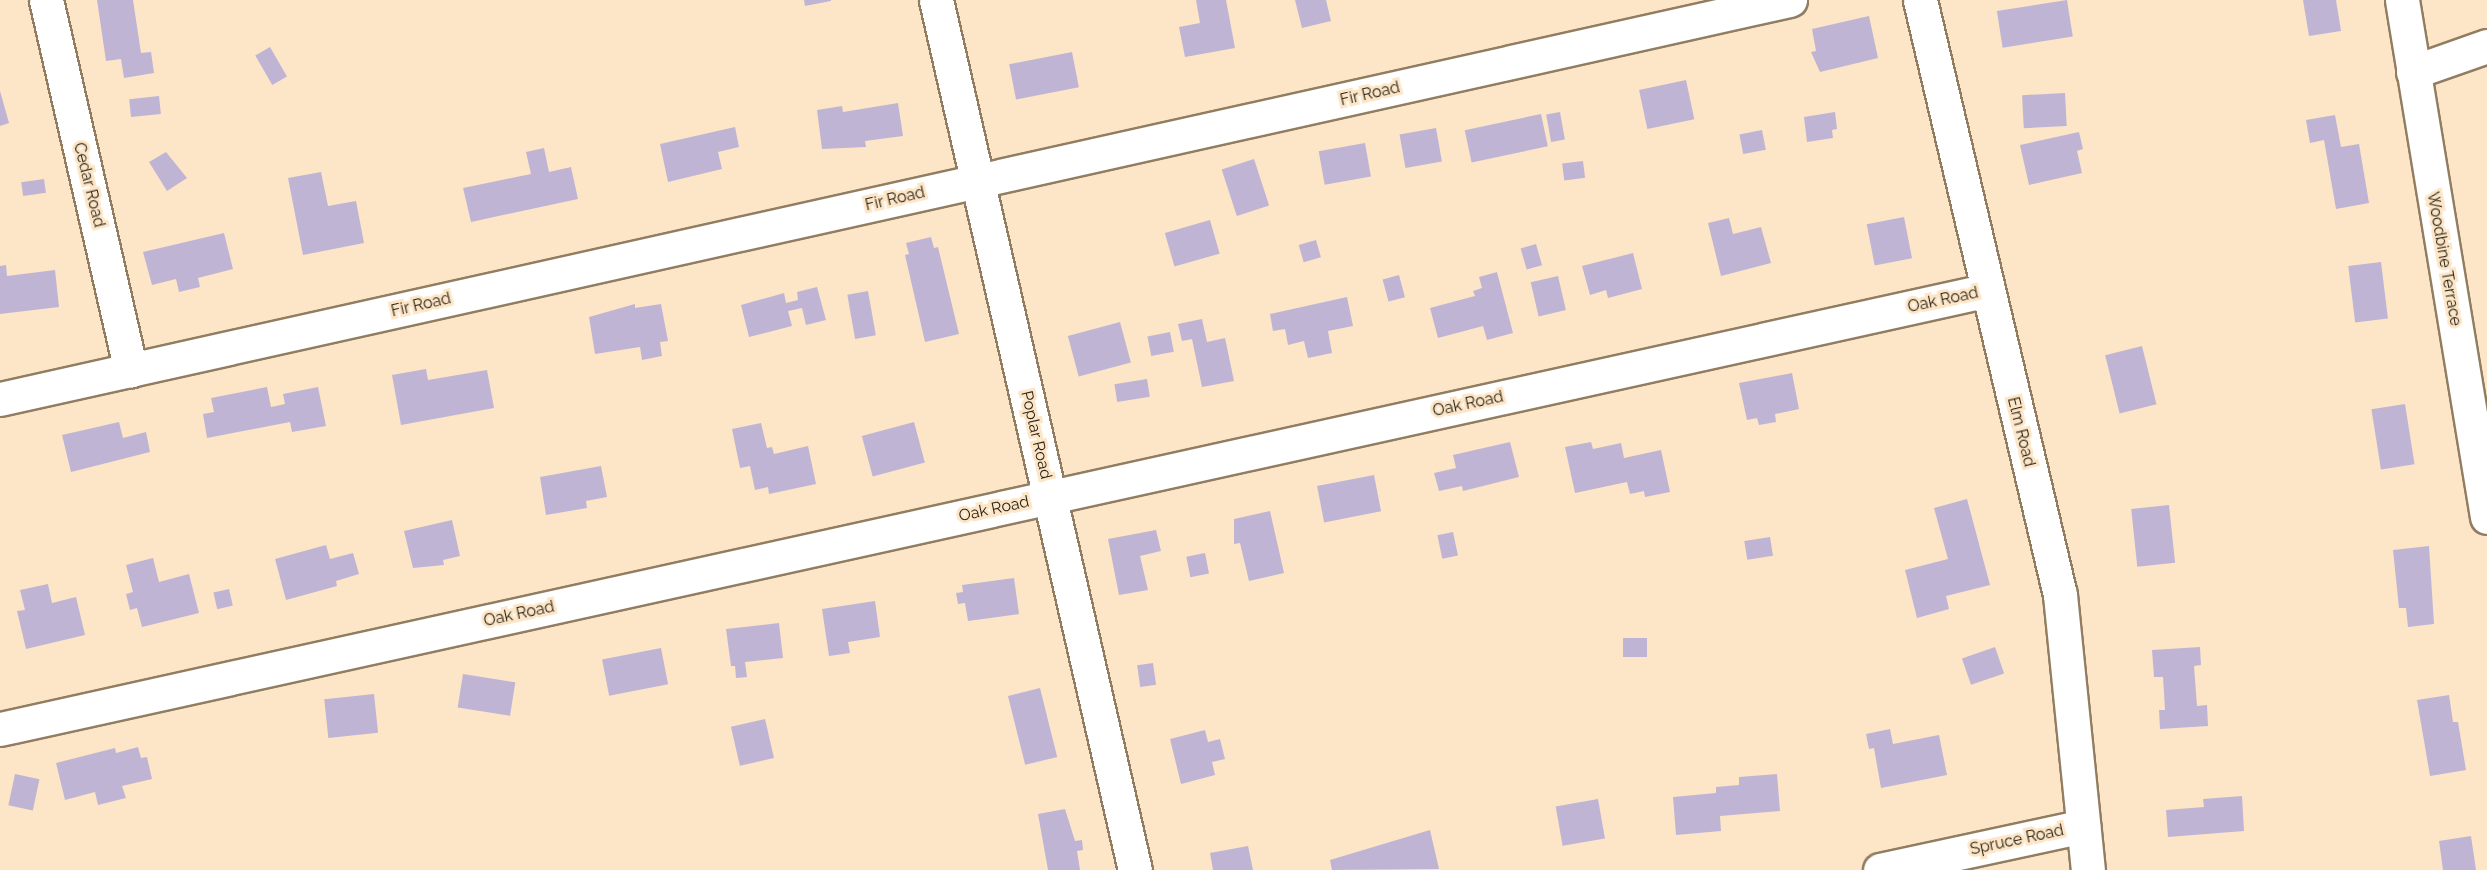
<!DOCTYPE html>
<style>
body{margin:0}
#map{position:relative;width:2487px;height:870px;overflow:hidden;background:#fce6c7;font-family:Raleway,sans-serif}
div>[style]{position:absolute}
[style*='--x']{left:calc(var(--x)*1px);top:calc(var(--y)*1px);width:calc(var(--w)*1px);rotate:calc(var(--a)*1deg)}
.building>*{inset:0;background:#c0b4d4;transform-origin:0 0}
.roads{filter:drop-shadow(2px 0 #917d61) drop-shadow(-2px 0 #917d61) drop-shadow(0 2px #917d61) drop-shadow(0 -2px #917d61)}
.minor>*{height:33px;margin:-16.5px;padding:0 16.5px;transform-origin:16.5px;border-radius:16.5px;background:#fff}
span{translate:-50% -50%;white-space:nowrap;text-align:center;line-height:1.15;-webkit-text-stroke:6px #fce6c7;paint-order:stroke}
.street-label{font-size:16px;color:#261e13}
</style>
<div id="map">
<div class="building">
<i style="clip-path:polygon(97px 0,133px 0,141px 53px,151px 52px,154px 73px,124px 78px,121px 59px,106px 61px)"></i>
<i style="clip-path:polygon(804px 0,831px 0,831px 1px,805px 6px)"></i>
<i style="clip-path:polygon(1196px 0,1226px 0,1235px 48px,1185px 57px,1179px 27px,1200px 23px)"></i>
<i style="clip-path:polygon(1295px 0,1326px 0,1331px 21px,1302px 28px)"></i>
<i style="left:2067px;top:0;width:37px;height:71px;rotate:81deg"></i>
<i style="clip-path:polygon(2303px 0,2336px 0,2341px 31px,2309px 36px)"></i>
<i style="clip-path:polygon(1869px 16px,1878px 58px,1820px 72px,1811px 52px,1816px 51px,1812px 29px)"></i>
<i style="left:270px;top:47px;width:34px;height:17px;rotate:60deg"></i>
<i style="left:1072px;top:52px;width:36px;height:64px;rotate:79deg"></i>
<i style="left:1686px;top:80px;width:40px;height:48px;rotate:78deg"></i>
<i style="clip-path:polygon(0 91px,9px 123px,0 126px)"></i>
<i style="left:2065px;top:93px;width:33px;height:43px;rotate:87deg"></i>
<i style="left:159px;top:96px;width:18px;height:30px;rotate:84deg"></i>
<i style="clip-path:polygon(898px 103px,903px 136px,865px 141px,866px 147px,822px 149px,817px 110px,842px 106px,843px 112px)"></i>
<i style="left:1560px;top:112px;width:28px;height:14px;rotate:80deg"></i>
<i style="clip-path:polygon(1835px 112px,1837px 129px,1832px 130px,1833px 138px,1807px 142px,1804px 117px)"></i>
<i style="left:1541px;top:114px;width:33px;height:78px;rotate:78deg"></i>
<i style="clip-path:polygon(2335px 115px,2341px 147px,2359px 144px,2369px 203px,2336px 209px,2324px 140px,2310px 143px,2306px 120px)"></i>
<i style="clip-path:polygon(735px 127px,739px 147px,718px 152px,722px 169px,668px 182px,660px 144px)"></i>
<i style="left:1436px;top:128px;width:34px;height:37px;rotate:80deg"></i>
<i style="left:1762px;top:130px;width:20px;height:23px;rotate:79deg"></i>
<i style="clip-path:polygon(2079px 132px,2083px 149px,2077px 151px,2082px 173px,2029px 185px,2020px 145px)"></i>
<i style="left:1365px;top:143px;width:34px;height:47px;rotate:80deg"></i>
<i style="clip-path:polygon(544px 148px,549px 172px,571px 167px,578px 199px,471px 222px,463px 188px,531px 174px,526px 152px)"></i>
<i style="clip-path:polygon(166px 152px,187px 178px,167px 191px,149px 162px)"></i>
<i style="left:1254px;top:159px;width:49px;height:34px;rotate:72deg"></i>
<i style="left:1583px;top:161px;width:17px;height:21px;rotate:83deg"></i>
<i style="clip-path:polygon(321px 172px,328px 206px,356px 201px,364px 243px,303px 255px,288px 178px)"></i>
<i style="left:44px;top:179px;width:14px;height:23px;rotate:82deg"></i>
<i style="left:1904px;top:217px;width:42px;height:38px;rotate:79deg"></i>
<i style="clip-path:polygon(1729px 218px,1733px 234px,1761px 227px,1771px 263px,1721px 276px,1708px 223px)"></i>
<i style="left:1210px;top:220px;width:35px;height:47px;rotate:74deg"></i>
<i style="clip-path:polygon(224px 233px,233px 269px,198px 278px,200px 287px,179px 292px,176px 279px,152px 285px,143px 252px)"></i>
<i style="clip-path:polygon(931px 237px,934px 248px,938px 247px,959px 334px,925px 342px,905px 255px,909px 254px,906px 243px)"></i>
<i style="left:1316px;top:240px;width:18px;height:18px;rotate:74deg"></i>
<i style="left:1536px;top:244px;width:22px;height:16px;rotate:74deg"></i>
<i style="clip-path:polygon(1633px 253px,1642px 289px,1608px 298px,1606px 290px,1590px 295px,1582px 266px)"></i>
<i style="left:2381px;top:262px;width:57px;height:33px;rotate:83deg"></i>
<i style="clip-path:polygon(6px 265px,7px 276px,55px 270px,59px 307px,0 314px,0 266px)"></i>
<i style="clip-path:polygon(1497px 272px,1513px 333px,1487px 340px,1483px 326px,1438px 338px,1430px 308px,1475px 296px,1473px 291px,1482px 288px,1479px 277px)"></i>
<i style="left:1399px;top:275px;width:23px;height:17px;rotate:75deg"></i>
<i style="left:1558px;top:276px;width:35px;height:28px;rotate:77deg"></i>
<i style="clip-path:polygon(817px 287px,826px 320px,806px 325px,802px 308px,788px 311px,792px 326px,749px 337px,741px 305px,784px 293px,786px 303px,798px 300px,797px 292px)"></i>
<i style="left:868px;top:291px;width:45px;height:21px;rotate:80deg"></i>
<i style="clip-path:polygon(1347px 297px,1353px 326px,1328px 331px,1332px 353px,1308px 358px,1304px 341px,1288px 345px,1285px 329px,1273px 331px,1270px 314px)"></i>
<i style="clip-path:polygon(635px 304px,635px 308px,661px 304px,668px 341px,660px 342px,662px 356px,642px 360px,640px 347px,595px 354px,589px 317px)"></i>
<i style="clip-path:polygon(1202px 319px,1207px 342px,1225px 338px,1234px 381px,1202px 387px,1192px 339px,1182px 341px,1178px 324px)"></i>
<i style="left:1120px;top:322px;width:42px;height:54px;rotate:75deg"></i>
<i style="left:1170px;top:332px;width:20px;height:23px;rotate:79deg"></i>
<i style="left:2142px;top:346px;width:60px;height:38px;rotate:76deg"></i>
<i style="clip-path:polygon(426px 369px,428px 380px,487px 370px,494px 408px,401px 425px,392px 375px)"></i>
<i style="clip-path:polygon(1792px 373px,1799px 409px,1775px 414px,1776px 422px,1759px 425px,1757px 418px,1747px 420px,1739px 383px)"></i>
<i style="left:1147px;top:379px;width:18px;height:33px;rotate:81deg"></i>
<i style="clip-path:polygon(267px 387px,271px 407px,285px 404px,283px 394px,318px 387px,326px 426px,292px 432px,290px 422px,207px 438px,203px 414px,214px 412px,211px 398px)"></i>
<i style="left:2405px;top:404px;width:61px;height:34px;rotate:81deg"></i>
<i style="clip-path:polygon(119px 422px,123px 438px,146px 432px,150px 452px,71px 472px,62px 435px)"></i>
<i style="left:914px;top:422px;width:42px;height:54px;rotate:75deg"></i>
<i style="clip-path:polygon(761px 423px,767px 448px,772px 447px,774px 454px,808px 446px,816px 484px,769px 494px,768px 487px,755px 490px,750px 466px,740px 468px,732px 429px)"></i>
<i style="clip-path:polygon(1510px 442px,1519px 477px,1463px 491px,1462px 486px,1439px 491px,1434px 473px,1456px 468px,1453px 455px)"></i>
<i style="clip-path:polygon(1591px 442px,1593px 449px,1621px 443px,1624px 458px,1661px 450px,1670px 492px,1645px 497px,1644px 491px,1630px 494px,1627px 482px,1575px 493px,1565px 447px)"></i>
<i style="clip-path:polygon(601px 466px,607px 497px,586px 501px,587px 508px,546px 515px,540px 477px)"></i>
<i style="left:1374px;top:475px;width:37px;height:58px;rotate:79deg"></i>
<i style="clip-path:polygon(1967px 499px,1990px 585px,1946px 596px,1949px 609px,1917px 618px,1905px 570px,1948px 559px,1934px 508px)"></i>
<i style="left:2169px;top:505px;width:58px;height:38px;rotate:84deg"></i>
<i style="clip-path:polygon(1270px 511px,1284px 573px,1249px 581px,1240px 543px,1234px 544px,1234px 519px)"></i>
<i style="clip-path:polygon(452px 520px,460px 556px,443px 560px,444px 565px,413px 568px,404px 531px)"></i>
<i style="clip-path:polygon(1156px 530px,1161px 551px,1140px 556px,1148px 590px,1119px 595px,1108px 539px)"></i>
<i style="left:1453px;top:532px;width:24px;height:16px;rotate:78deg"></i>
<i style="left:1770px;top:537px;width:19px;height:26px;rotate:81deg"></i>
<i style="clip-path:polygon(326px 545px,330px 559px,353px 553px,359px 574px,336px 581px,337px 586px,286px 600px,275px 559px)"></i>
<i style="clip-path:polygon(2429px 546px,2434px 624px,2408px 627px,2406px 608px,2399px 608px,2393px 550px)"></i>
<i style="left:1205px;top:553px;width:21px;height:19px;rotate:79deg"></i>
<i style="clip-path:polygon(153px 558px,159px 582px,189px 574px,199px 613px,142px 627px,137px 608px,130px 610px,126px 594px,133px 592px,126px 565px)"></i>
<i style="clip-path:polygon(1014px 578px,1019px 614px,968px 621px,965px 603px,958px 604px,956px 593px,963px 592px,962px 585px)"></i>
<i style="clip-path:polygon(48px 584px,52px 603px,76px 597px,85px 635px,26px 649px,17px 611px,25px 610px,20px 590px)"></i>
<i style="left:229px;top:589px;width:17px;height:16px;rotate:77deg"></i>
<i style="clip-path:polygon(875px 601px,880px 637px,848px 642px,850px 653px,829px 656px,822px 609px)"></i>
<i style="clip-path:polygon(779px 623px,783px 658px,745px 662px,747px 677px,736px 678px,735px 666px,731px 666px,726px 629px)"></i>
<i style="left:1647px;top:638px;width:19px;height:24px;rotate:90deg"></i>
<i style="left:1995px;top:647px;width:28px;height:35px;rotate:71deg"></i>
<i style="clip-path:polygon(2200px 647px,2201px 665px,2194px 666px,2197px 706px,2207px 705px,2208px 726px,2160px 729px,2159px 710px,2165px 710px,2163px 677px,2154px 677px,2152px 650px)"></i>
<i style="left:661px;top:648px;width:37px;height:60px;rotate:79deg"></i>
<i style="left:1153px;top:663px;width:22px;height:16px;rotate:82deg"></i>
<i style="left:463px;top:674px;width:53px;height:34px;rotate:9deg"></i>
<i style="left:1040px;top:688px;width:71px;height:33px;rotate:76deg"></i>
<i style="left:374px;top:694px;width:39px;height:50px;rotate:84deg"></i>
<i style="clip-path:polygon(2449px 695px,2453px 722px,2458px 722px,2466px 770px,2430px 776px,2417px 700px)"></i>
<i style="left:765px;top:719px;width:40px;height:35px;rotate:77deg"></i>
<i style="clip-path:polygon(1890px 729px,1893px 744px,1939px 735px,1947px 775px,1881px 788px,1874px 748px,1869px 749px,1866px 734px)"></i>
<i style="clip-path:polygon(1205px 730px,1208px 742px,1220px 739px,1225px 759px,1212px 762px,1215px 775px,1181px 784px,1170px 739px)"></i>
<i style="clip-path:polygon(138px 747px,141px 758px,147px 757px,152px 779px,122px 786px,126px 798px,98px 805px,95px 792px,65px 800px,56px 763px,115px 748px,116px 753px)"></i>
<i style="left:15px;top:774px;width:25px;height:32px;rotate:12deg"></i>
<i style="clip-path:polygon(1777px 774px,1780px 811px,1720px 816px,1721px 831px,1676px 835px,1673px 797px,1716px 793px,1716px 787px,1739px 785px,1739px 777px)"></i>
<i style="clip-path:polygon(2242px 796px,2244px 831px,2168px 837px,2166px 810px,2204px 807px,2203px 799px)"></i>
<i style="left:1598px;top:799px;width:40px;height:43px;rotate:80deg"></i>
<i style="clip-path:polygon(1065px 809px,1075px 841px,1082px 840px,1083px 850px,1077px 851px,1080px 870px,1048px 870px,1038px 814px)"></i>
<i style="clip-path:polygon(1430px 830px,1439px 869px,1332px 870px,1330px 860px)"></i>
<i style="clip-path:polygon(2471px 836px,2476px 870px,2443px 870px,2439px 841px)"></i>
<i style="clip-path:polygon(1248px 846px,1253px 870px,1213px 870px,1210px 853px)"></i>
</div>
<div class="roads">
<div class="minor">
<i style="--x:46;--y:0;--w:380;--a:77.1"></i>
<i style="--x:936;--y:0;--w:892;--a:77.12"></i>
<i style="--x:1920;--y:0;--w:611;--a:76.76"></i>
<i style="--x:2060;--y:595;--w:276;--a:84.2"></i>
<i style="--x:2402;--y:0;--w:524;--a:80.66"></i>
<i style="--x:2413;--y:72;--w:78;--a:-19.4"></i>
<i style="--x:0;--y:399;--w:1834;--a:-12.57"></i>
<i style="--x:0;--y:729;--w:2036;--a:-12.45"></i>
<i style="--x:1880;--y:870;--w:208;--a:-12.2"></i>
</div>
</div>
<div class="street-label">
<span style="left:1370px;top:94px;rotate:-13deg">Fir Road</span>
<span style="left:89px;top:185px;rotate:76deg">Cedar Road</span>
<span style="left:895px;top:199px;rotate:-13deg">Fir Road</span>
<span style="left:2444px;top:259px;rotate:80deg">Woodbine Terrace</span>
<span style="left:1943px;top:300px;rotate:-12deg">Oak Road</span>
<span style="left:421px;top:305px;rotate:-13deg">Fir Road</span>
<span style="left:1468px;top:404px;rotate:-12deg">Oak Road</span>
<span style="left:2021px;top:432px;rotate:76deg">Elm Road</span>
<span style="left:1036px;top:435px;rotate:77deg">Poplar Road</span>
<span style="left:994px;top:509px;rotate:-12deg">Oak Road</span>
<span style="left:519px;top:614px;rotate:-12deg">Oak Road</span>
<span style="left:2017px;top:840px;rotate:-12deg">Spruce Road</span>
</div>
</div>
